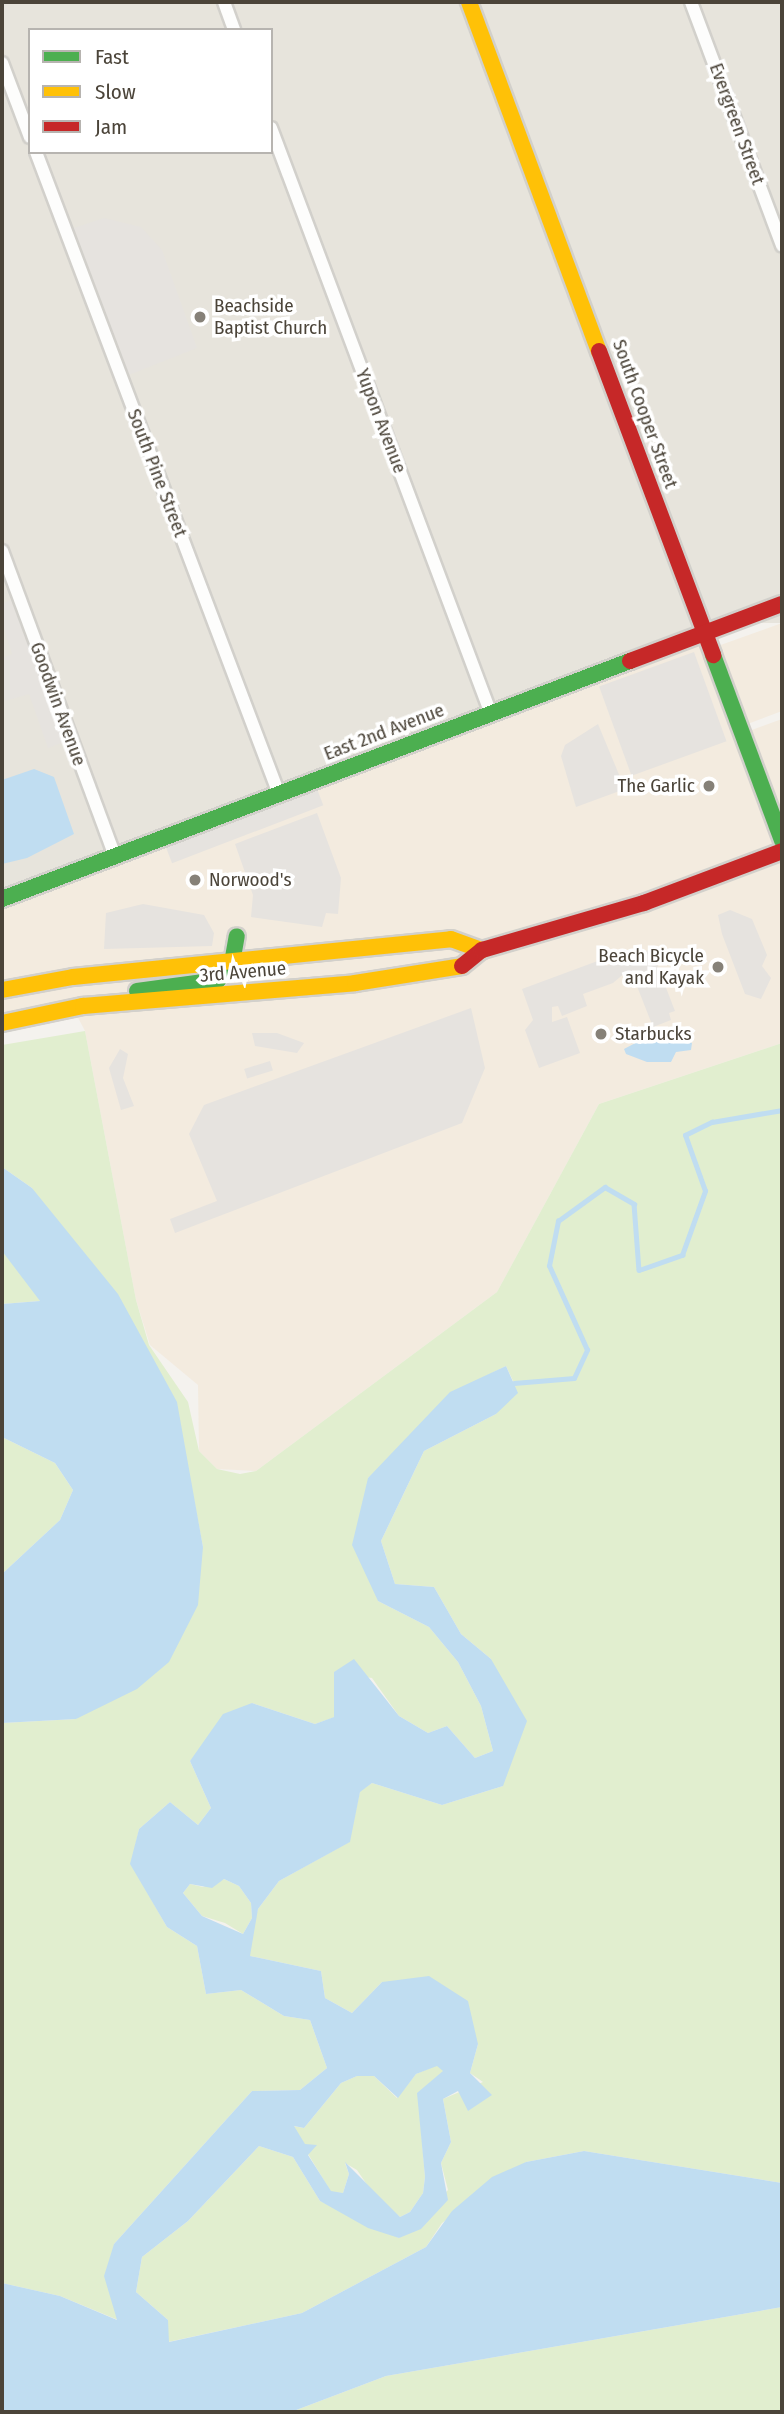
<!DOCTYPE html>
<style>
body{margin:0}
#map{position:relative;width:784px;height:2414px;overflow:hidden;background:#f4f2ee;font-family:"Fira Sans Condensed",sans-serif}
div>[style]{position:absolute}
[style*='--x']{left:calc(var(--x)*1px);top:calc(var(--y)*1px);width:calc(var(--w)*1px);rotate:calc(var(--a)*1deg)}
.residential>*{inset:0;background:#e7e4dc;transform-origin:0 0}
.commercial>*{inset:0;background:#f3ebdf}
.green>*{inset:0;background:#e1eecf}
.parking>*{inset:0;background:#e6e3df;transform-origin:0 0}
.water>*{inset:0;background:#c0ddf1}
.stream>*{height:4.5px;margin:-2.25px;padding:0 2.25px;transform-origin:2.25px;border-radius:2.25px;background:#c0ddf1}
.roads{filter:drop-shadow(2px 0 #d2d0cb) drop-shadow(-2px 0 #d2d0cb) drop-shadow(0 2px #d2d0cb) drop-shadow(0 -2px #d2d0cb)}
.street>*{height:12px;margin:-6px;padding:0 6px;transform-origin:6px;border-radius:6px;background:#fdfdfc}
.fast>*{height:16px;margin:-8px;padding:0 8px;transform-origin:8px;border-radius:8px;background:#4caf50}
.slow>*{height:16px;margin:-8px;padding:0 8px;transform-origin:8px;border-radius:8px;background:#ffc107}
.jam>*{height:16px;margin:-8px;padding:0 8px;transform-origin:8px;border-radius:8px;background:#c62828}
.dots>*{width:19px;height:19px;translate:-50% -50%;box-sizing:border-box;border:4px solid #fff;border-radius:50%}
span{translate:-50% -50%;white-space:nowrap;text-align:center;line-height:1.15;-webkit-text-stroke:7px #fff;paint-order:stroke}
.street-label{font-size:19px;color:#4b4439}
.poi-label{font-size:19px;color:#4b4439}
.left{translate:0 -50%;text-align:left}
.right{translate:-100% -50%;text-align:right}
.frame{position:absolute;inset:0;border:4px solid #4b4439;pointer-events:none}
.legend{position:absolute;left:28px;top:28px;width:245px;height:126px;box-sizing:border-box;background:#fff;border:2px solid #b7b4b0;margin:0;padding:9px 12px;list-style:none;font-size:21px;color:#4b4439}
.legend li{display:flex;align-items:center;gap:14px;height:35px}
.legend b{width:35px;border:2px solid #b7b4b0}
</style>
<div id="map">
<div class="residential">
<i style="clip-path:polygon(evenodd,2px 2px,782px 2px,782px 604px,2px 910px,2px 2px,30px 30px,271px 30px,271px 152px,30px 152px,30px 30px)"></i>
<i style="left:782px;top:612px;width:11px;height:75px;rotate:90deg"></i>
</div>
<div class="commercial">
<i style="clip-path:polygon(782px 623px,782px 711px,745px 725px,715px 647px)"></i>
<i style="clip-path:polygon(704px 633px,741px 734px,782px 719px,782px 1043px,599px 1104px,497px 1292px,256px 1471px,217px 1469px,199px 1451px,198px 1385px,150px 1345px,136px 1300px,85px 1031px,73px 1008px,2px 1023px,2px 899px)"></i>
</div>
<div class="green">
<i style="clip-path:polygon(85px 1031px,136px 1300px,149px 1345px,188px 1402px,199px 1451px,217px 1469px,240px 1474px,256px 1471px,497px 1292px,599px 1104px,782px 1043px,782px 2183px,584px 2151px,526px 2162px,442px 2223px,426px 2247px,302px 2313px,168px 2342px,168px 2320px,136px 2292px,142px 2257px,188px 2221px,259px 2146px,293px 2157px,320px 2201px,399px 2238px,448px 2190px,441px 2163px,451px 2142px,443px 2099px,483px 2082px,470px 2073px,478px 2044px,382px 1982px,352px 2013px,325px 1998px,321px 1971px,250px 1956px,250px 1937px,258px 1909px,279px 1881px,349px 1842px,360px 1791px,372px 1783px,442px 1805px,503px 1786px,491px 1659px,461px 1634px,434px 1587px,395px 1584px,381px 1541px,424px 1451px,496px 1414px,514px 1383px,506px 1366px,486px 1376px,368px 1478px,378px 1601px,429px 1627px,458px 1662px,481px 1706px,493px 1751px,475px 1758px,447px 1726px,428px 1733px,399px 1716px,372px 1678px,335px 1673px,335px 1717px,315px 1724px,252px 1703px,190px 1761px,211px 1808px,198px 1825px,170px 1802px,139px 1829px,131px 1864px,167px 1927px,197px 1946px,206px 1994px,241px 1990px,284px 2016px,310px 2020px,327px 2068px,300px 2090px,252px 2091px,114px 2244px,118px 2320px,60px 2296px,2px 2283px,2px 1723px,76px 1719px,203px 1547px,190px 1479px,32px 1188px,2px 1167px,2px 1045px)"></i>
<i style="clip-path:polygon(2px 1251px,35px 1290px,40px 1301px,2px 1304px)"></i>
<i style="clip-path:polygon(2px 1437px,55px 1463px,73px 1490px,60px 1520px,2px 1574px)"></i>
<i style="clip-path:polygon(224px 1879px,239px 1886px,251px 1903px,252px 1918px,243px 1934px,225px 1923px,202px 1916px,183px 1893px,190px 1884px,203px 1887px)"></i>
<i style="clip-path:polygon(437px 2065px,444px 2071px,418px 2093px,425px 2177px,423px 2193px,410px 2212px,400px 2217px,374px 2195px,357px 2170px,345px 2163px,349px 2174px,343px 2193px,331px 2192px,308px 2154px,316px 2145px,305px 2145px,293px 2126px,304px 2128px,341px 2083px,357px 2076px,374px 2076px,397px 2098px,416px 2074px)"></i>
<i style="clip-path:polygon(782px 2307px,782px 2412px,291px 2412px,386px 2376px)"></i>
</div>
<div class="parking">
<i style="clip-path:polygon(104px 218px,141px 227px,162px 250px,197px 348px,121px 378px,65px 231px)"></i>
<i style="clip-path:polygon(18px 596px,72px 739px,48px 748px,29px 694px,5px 701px,2px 694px,2px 658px,12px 654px,2px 622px,2px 604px)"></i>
<i style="left:694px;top:652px;width:95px;height:101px;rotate:70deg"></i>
<i style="clip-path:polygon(598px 724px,625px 789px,576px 807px,561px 756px,565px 745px)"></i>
<i style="left:314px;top:781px;width:26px;height:162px;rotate:69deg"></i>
<i style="clip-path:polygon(317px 813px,341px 878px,338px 914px,326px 913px,322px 927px,251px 917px,253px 895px,235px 844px)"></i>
<i style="clip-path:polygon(143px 904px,204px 915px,214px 933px,212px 946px,104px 949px,106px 913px)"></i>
<i style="clip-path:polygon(730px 910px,752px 919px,767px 955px,762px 966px,771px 978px,761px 999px,745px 994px,722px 934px,718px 915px)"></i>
<i style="clip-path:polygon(651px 949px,675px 1011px,669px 1013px,671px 1020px,653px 1027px,633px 976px,626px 972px,613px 983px,583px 994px,587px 1006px,562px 1016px,558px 1006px,552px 1007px,552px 1022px,567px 1017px,580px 1053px,539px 1068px,525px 1030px,533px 1020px,522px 989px,603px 959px,606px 966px)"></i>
<i style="clip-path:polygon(471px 1008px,485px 1068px,462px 1123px,175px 1233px,170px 1219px,217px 1201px,189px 1134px,204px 1105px)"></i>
<i style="clip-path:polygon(252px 1033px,277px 1033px,304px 1043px,297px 1053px,255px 1046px)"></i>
<i style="clip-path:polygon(120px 1049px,128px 1054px,123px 1078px,134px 1106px,121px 1110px,109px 1068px)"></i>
<i style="left:270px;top:1061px;width:10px;height:27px;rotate:73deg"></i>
</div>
<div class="water">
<i style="clip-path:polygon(34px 769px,54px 777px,74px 834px,27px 858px,2px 864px,2px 780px)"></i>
<i style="clip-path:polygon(660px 1030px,692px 1043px,691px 1050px,676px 1052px,671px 1062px,647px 1062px,626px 1054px,624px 1049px)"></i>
<i style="clip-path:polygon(2px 1167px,32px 1188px,118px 1294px,177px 1402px,203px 1547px,198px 1605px,169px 1662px,137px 1689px,76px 1719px,2px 1723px,2px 1574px,60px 1520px,73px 1490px,55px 1463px,2px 1437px,2px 1304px,40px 1301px,2px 1251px)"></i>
<i style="clip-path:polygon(evenodd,506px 1366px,518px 1393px,496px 1414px,424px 1451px,381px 1541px,395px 1584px,434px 1587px,461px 1634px,491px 1659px,527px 1721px,503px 1786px,442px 1805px,372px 1783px,360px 1792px,350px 1842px,279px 1881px,258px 1909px,250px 1956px,321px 1971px,325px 1998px,352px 2013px,382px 1982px,429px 1976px,468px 2001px,478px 2044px,470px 2073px,492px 2095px,468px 2111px,458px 2091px,443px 2099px,451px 2142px,441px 2163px,448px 2200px,421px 2229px,399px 2238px,368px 2228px,320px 2201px,293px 2157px,259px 2146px,188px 2221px,142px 2257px,136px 2292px,168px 2320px,169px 2342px,302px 2313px,426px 2247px,452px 2211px,492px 2177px,526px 2162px,584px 2151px,782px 2183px,782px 2307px,386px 2376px,291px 2412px,2px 2412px,2px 2283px,60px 2296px,117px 2320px,104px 2276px,114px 2244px,252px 2091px,300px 2090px,327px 2068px,310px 2020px,284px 2016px,241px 1990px,206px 1994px,197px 1946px,167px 1927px,130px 1864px,139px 1829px,170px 1802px,198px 1825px,211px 1808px,190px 1761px,223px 1714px,252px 1703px,315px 1724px,334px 1717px,334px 1672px,354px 1659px,399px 1716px,428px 1733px,447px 1726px,475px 1758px,493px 1751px,481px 1706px,458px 1662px,429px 1627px,378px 1601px,352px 1545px,368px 1478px,450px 1392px,506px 1366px,224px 1879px,239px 1886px,251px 1903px,252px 1918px,243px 1934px,202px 1916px,183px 1893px,190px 1884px,212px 1888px,224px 1879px,506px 1366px,437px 2066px,443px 2071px,417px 2093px,425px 2177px,423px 2193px,410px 2212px,400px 2217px,345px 2162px,349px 2174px,343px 2193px,331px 2191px,308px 2155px,317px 2145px,305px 2144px,294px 2126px,304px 2128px,341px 2083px,357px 2076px,374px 2076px,398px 2098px,416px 2074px,437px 2066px)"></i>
</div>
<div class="stream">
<i style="--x:514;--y:1383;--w:60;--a:-4.8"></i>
<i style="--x:574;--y:1378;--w:31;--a:-65"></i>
<i style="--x:587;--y:1350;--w:92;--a:-114.3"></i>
<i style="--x:549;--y:1266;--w:46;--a:-78.7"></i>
<i style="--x:558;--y:1221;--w:58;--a:-35.9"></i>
<i style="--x:605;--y:1187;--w:34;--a:30"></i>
<i style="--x:634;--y:1204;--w:66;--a:85.7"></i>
<i style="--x:639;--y:1270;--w:46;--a:-19.2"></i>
<i style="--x:682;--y:1255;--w:68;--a:-70.2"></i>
<i style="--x:705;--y:1191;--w:59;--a:-109.7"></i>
<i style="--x:685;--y:1135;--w:30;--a:-26"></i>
<i style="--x:712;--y:1122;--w:71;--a:-9.7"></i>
</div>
<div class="roads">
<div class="street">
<i style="--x:224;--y:2;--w:30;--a:70"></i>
<i style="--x:691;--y:2;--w:260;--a:69.5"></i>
<i style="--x:2;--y:63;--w:79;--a:69.3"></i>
<i style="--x:271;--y:128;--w:626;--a:69.42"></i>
<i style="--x:36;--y:152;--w:686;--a:69.27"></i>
<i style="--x:2;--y:551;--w:326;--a:69.7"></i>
</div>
<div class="fast">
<i style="--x:713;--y:655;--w:198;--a:69.6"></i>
<i style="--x:2;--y:899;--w:672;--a:-20.76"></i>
<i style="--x:137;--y:991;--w:82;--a:-7.7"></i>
<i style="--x:218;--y:980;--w:22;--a:-51"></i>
<i style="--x:232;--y:963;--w:27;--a:-80"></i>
</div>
<div class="slow">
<i style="--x:469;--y:2;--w:372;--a:69.6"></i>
<i style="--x:2;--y:990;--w:72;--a:-10.4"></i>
<i style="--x:73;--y:977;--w:380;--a:-5.7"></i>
<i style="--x:451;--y:939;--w:33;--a:20"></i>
<i style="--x:2;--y:1023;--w:83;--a:-11.9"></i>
<i style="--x:83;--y:1006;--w:273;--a:-4.8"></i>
<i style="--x:355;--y:983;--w:108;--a:-9"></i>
</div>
<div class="jam">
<i style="--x:599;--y:351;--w:325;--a:69.4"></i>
<i style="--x:630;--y:661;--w:162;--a:-20.6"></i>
<i style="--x:462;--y:966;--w:26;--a:-39"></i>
<i style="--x:482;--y:950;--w:169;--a:-16.2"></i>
<i style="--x:644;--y:903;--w:147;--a:-20.6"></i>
</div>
</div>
<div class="dots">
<i style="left:200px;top:317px;background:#868178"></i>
<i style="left:709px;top:786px;background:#868178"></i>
<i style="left:195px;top:880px;background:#868178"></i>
<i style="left:718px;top:967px;background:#868178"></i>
<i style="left:601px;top:1034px;background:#868178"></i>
</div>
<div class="street-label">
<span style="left:737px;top:124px;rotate:70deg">Evergreen Street</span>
<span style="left:645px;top:414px;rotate:70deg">South Cooper Street</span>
<span style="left:381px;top:421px;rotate:69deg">Yupon Avenue</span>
<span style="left:157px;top:473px;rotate:69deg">South Pine Street</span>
<span style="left:58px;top:704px;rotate:70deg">Goodwin Avenue</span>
<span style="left:384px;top:732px;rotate:-21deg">East 2nd Avenue</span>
<span style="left:243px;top:972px;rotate:-5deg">3rd Avenue</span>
</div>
<div class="poi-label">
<span class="left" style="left:214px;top:317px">Beachside<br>Baptist Church</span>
<span class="right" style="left:695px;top:786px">The Garlic</span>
<span class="left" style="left:209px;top:880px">Norwood's</span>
<span class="right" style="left:704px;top:967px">Beach Bicycle<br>and Kayak</span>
<span class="left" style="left:615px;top:1034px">Starbucks</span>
</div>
<div class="frame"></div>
<ul class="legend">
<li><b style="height:9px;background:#4caf50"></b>Fast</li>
<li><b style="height:9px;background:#ffc107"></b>Slow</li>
<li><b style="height:9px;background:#c62828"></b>Jam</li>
</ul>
</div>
